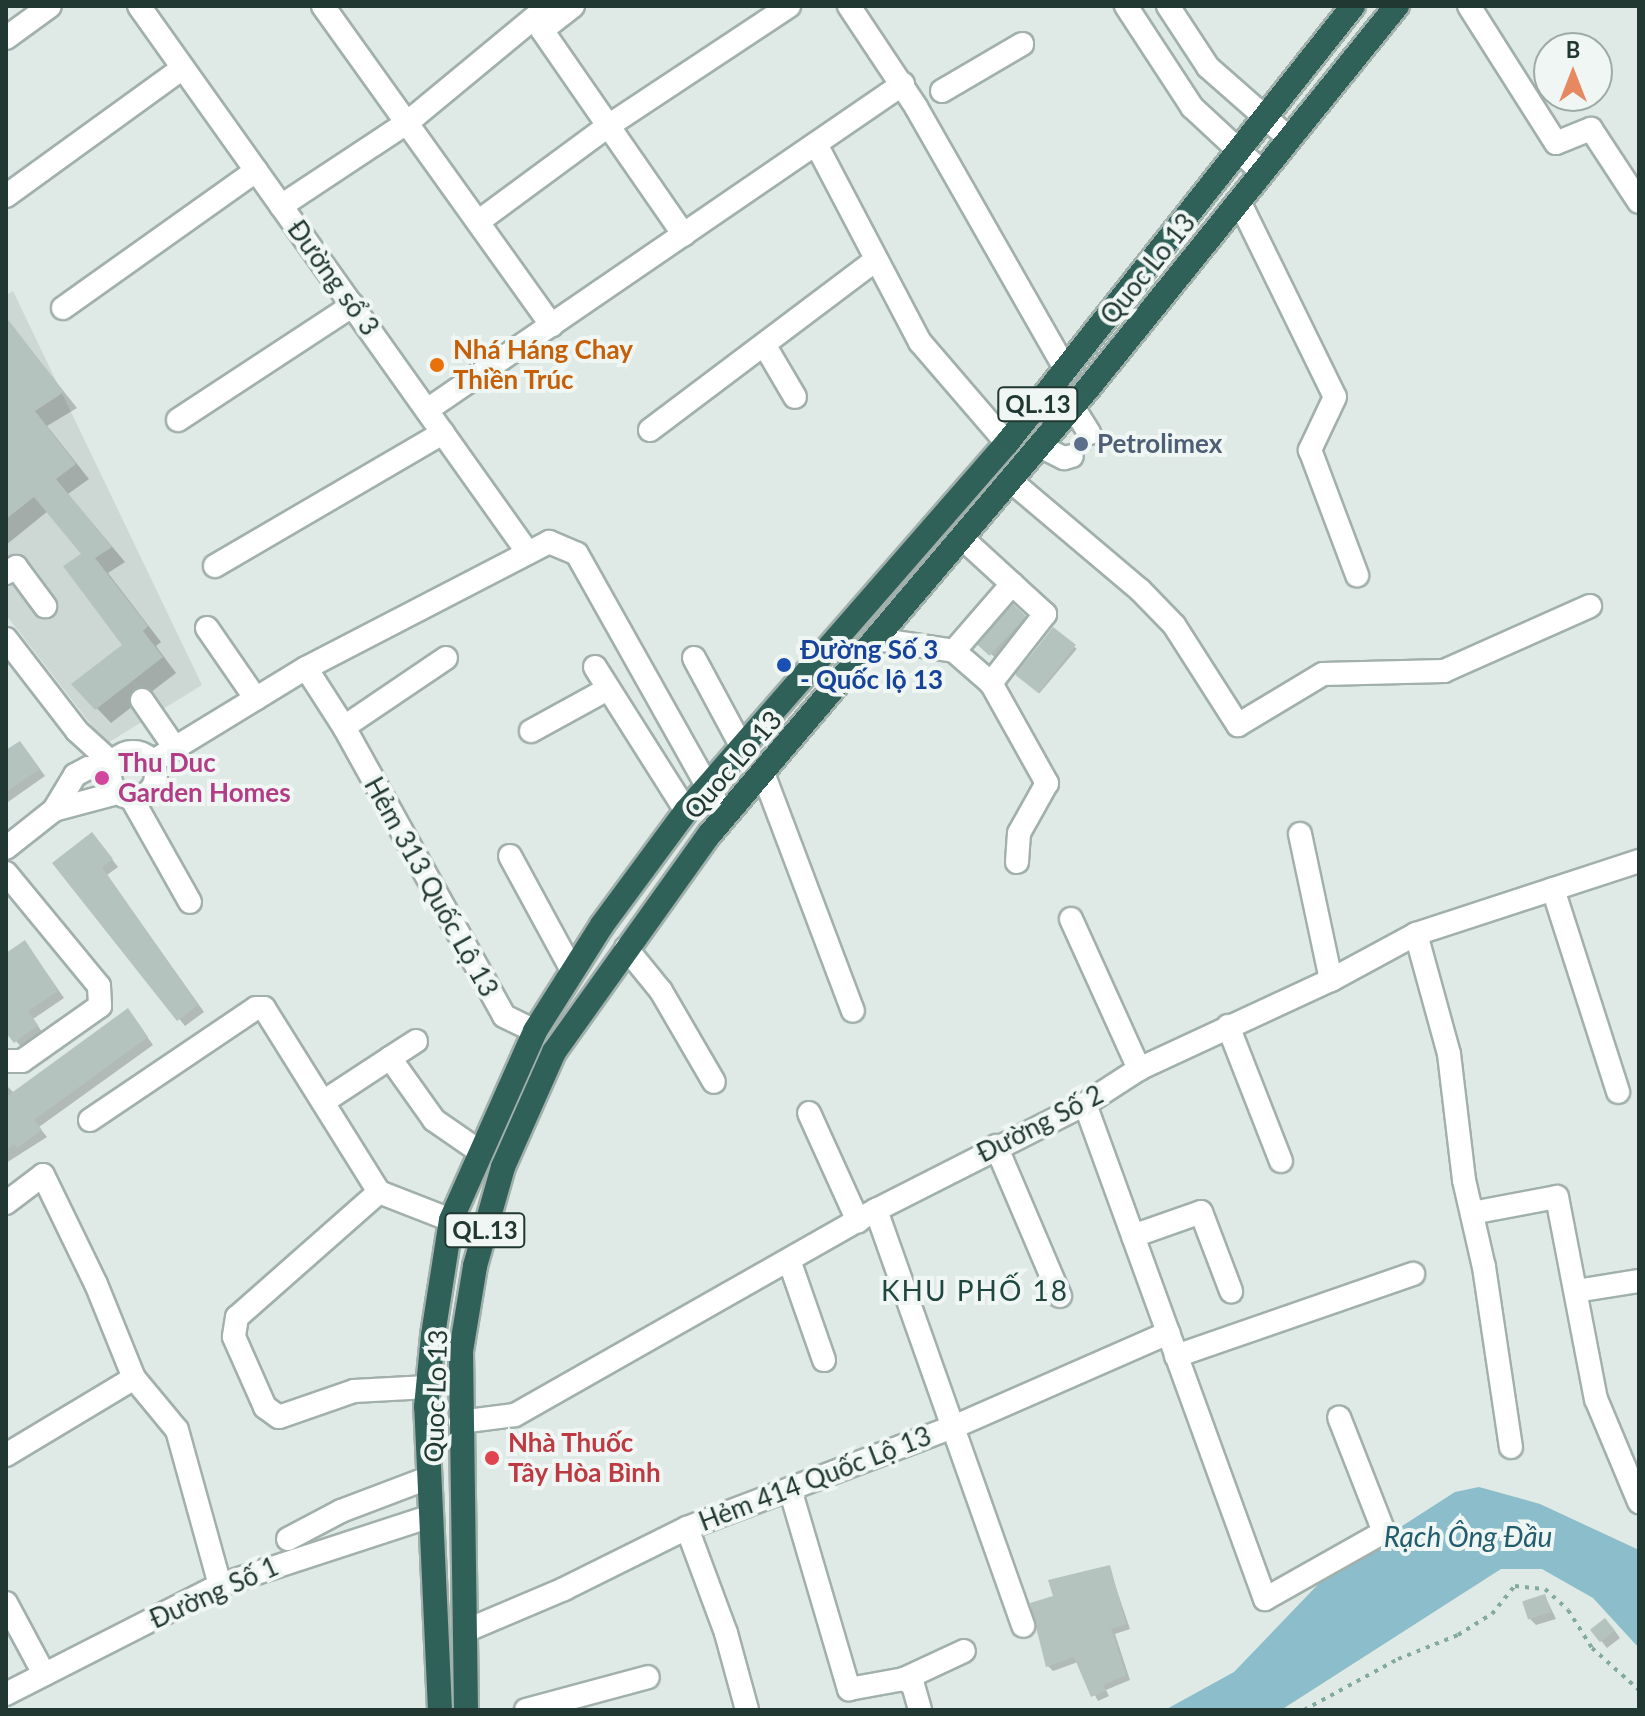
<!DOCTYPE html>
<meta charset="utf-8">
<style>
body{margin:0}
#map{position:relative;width:1645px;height:1716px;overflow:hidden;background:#dfe9e5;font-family:Lato,sans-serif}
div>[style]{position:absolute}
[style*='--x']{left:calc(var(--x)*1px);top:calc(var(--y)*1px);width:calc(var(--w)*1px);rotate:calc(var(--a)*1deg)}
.built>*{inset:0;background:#cdd8d4}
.water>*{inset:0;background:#8bbdca}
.shadow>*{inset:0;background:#0003;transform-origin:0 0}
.building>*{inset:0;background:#b4c3be;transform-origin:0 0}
.path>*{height:4px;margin-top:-2px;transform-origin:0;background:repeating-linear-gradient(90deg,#82aa9f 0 4px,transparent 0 10px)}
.roads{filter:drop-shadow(2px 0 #a2b0ac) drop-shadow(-2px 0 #a2b0ac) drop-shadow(0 2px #a2b0ac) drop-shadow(0 -2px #a2b0ac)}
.minor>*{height:22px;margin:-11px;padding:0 11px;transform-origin:11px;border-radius:11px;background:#fff}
.minor>.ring{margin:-11px;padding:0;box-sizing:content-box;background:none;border:22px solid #fff;border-radius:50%}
.highway>*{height:24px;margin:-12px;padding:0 12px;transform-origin:12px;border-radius:12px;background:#306159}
.dots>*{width:22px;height:22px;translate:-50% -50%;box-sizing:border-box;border:4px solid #eff6f3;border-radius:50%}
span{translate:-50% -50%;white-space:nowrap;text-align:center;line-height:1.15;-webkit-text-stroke:8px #eff6f3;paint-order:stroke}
.shield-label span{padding:2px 6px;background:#eff6f3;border:2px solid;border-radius:6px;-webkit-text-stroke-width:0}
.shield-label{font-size:24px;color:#213732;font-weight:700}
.street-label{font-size:26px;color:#213732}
.food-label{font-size:26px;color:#c56008;font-weight:700}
.left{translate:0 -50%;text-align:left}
.service-label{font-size:26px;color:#4e5e75;font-weight:700}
.transit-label{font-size:26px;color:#164399;font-weight:700}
.hotel-label{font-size:26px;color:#b23c85;font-weight:700}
.health-label{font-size:26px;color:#be3a42;font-weight:700}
.neighbourhood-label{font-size:28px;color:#1f473f;letter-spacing:2px}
.water-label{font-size:28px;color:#215d6d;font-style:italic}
.frame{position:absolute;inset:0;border:8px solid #213732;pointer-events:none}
.north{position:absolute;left:1533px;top:32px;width:80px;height:80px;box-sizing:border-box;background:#eff6f3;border:2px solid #9daaa6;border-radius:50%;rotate:0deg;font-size:22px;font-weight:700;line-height:32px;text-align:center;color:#213732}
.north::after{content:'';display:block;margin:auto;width:28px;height:36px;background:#e68860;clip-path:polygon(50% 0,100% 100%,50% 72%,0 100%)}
</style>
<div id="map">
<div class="built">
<i style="clip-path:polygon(13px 291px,202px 685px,106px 744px,6px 615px,6px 295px)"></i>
</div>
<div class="water">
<i style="clip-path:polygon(1479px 1487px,1540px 1504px,1639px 1550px,1639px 1648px,1593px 1598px,1542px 1569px,1501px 1569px,1281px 1710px,1165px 1710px,1234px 1672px,1329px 1573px,1455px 1492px)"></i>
</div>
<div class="shadow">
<i style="clip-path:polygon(6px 319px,77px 408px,47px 426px,89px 479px,68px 494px,125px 562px,108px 573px,161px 642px,156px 646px,176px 673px,111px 723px,74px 684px,125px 645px,84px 555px,48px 511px,6px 545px)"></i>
<i style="clip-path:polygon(1076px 440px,1089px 448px,1092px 451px,1076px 445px)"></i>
<i style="clip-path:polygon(1013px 607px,1027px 620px,997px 659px,980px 645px)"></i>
<i style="left:1053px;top:629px;width:31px;height:58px;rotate:40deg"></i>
<i style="clip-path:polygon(26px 750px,45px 776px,8px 802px,6px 753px)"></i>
<i style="clip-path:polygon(98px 841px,118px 867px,107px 875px,204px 1012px,185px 1026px,54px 864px)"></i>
<i style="clip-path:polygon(31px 950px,64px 998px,33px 1019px,43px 1033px,22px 1048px,6px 1029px,6px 972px)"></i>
<i style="clip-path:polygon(134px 1018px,153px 1045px,39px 1127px,47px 1137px,6px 1163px,6px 1085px,14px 1093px)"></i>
<i style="clip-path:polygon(1109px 1567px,1130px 1629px,1115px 1634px,1130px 1680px,1106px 1690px,1109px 1696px,1098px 1701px,1078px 1662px,1053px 1671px,1048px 1666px,1056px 1597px)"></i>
<i style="clip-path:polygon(1545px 1596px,1556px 1619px,1536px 1625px,1529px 1618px)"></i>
<i style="clip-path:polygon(1612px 1627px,1620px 1638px,1607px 1648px,1592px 1629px)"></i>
</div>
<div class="building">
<i style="clip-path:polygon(6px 317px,64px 392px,35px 411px,76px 464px,56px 479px,112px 547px,95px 558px,148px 626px,143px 631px,163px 657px,95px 710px,71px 684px,122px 645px,63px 566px,81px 554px,34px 497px,6px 519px)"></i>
<i style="left:1013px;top:604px;width:18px;height:54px;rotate:43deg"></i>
<i style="left:1053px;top:627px;width:29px;height:61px;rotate:38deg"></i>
<i style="clip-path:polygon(20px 741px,40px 769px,6px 792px,6px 750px)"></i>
<i style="clip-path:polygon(92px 832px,113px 859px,102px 867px,198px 1005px,177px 1021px,52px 863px)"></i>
<i style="clip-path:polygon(25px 940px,58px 991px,28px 1011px,38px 1025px,14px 1043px,6px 1033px,6px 953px)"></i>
<i style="clip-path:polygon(128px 1008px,148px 1037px,34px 1120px,42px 1130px,17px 1148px,14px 1144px,6px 1150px,6px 1097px)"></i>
<i style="clip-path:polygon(1110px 1565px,1126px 1624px,1111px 1629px,1126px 1675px,1103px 1685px,1106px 1691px,1091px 1697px,1074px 1657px,1046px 1667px,1030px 1603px,1053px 1596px,1048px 1580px)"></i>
<i style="left:1545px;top:1594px;width:19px;height:24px;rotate:72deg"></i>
<i style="left:1605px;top:1618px;width:16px;height:19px;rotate:52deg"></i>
</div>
<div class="path">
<i style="--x:1304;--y:1710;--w:107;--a:-28.5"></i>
<i style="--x:1398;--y:1659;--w:65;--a:-21.8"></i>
<i style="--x:1458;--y:1635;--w:40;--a:-32"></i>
<i style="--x:1492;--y:1614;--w:36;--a:-51"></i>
<i style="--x:1515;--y:1586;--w:30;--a:6"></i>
<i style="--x:1545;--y:1589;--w:31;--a:42"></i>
<i style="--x:1568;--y:1610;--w:45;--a:57.7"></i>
<i style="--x:1592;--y:1648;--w:63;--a:41.8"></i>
</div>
<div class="roads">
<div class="minor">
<i style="--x:139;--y:6;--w:668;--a:54.57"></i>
<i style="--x:323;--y:6;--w:393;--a:54.4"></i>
<i style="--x:573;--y:6;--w:39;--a:142"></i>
<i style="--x:542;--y:30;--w:249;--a:55.3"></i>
<i style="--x:849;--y:6;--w:121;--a:56.4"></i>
<i style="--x:916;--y:107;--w:303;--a:60.3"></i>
<i style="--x:1126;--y:6;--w:121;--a:56.8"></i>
<i style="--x:1192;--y:107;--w:96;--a:42.9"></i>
<i style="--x:1168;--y:6;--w:73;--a:56.7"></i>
<i style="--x:1208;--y:67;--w:109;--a:41.3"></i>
<i style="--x:1469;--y:6;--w:162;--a:57.6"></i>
<i style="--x:1556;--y:143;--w:38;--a:-22"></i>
<i style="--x:1591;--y:129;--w:87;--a:56.7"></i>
<i style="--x:6;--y:38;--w:54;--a:-36"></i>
<i style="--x:942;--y:91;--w:93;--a:-30.4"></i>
<i style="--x:816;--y:144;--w:224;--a:62.3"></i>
<i style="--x:920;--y:342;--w:133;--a:49.3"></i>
<i style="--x:6;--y:196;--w:218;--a:-35.9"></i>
<i style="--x:1239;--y:201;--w:218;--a:63.9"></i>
<i style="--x:1335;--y:397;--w:59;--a:115.3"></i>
<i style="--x:1310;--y:450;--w:134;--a:69.4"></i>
<i style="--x:281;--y:206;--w:152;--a:-33.5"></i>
<i style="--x:408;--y:122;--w:182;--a:-39.6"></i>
<i style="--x:479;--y:221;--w:160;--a:-36.4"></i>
<i style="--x:608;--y:126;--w:217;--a:-33.5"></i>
<i style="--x:63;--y:308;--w:237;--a:-35.4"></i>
<i style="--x:765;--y:346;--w:59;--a:59.5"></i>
<i style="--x:1073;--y:407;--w:31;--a:58"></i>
<i style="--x:427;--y:410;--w:577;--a:-34.41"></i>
<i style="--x:178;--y:420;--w:209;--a:-33.3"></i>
<i style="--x:650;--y:430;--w:283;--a:-37"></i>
<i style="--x:1040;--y:446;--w:27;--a:27"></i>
<i style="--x:1064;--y:458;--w:8;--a:-14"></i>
<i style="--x:1011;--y:481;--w:169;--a:40.2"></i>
<i style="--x:1140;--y:590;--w:49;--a:45.8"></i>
<i style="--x:1174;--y:625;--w:119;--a:57.4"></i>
<i style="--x:1238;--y:725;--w:99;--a:-31"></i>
<i style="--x:1323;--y:674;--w:121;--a:-1.4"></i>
<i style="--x:1444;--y:671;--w:160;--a:-24"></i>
<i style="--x:961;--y:537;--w:114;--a:42.5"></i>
<i style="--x:1045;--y:614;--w:88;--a:128"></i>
<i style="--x:991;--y:683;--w:115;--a:60.8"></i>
<i style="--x:1047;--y:783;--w:57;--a:119.2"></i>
<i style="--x:1019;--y:833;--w:29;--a:94"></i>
<i style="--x:215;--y:566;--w:264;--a:-30.3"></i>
<i style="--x:6;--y:573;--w:12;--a:-31"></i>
<i style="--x:16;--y:567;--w:49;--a:53.4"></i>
<i style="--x:207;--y:628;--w:86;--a:55.4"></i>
<i style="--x:6;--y:639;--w:116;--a:52.3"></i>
<i style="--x:77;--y:731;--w:47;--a:42.4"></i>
<i style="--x:876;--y:639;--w:79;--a:8.7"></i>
<i style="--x:954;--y:651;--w:89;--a:-49.1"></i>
<i style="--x:954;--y:651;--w:49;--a:40.9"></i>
<i style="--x:694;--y:658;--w:101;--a:61.7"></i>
<i style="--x:595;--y:667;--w:170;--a:57.7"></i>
<i style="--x:306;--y:668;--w:70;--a:57.2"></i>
<i style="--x:344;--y:727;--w:330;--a:61"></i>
<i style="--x:504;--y:1016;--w:34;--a:26"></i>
<i style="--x:142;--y:700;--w:58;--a:55.5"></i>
<i style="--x:344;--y:727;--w:123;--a:-34.1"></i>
<i style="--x:531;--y:731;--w:85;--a:-28.7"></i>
<i class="ring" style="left:110px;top:752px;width:24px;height:24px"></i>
<i style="--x:152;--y:762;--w:180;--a:-31.4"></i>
<i style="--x:306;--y:668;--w:274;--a:-27.4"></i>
<i style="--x:549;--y:542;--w:30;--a:23"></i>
<i style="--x:577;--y:554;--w:300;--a:60.7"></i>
<i style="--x:763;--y:773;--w:254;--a:69.3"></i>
<i style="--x:132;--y:799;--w:118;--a:60.6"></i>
<i style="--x:54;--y:810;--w:65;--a:-15.1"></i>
<i style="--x:1300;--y:834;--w:149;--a:78"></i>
<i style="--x:6;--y:848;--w:61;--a:-38.4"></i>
<i style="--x:54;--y:810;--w:41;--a:-59"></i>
<i style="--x:75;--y:775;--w:15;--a:-28"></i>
<i style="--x:88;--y:768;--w:22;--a:3"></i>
<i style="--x:510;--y:856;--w:130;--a:61.5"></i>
<i style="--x:6;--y:873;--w:146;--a:50.5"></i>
<i style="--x:99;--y:986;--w:20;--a:87"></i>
<i style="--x:100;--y:1006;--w:95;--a:144.8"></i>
<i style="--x:22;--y:1061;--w:16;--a:180"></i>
<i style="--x:1553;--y:889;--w:213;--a:72.2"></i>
<i style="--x:1071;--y:919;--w:165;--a:65.6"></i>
<i style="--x:1416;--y:934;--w:124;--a:74.6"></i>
<i style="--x:1449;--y:1054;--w:127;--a:83.2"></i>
<i style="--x:1464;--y:1180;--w:89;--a:77.1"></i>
<i style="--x:1484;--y:1267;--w:182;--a:81.5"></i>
<i style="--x:626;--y:948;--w:55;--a:50.9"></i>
<i style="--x:661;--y:991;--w:105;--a:59.8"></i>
<i style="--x:1228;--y:1026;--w:145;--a:68.6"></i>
<i style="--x:390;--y:1058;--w:31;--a:-33"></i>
<i style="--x:323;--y:1102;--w:80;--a:-33.3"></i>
<i style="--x:390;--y:1058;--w:76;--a:54.6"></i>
<i style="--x:434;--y:1120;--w:55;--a:34.6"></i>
<i style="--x:1085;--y:1104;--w:527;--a:70.02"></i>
<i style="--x:1265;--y:1599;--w:137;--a:-29.4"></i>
<i style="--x:1384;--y:1532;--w:123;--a:-111.4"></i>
<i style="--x:809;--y:1113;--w:119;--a:65.6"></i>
<i style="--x:90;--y:1120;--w:200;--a:-34"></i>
<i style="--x:256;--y:1008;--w:8;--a:0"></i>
<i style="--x:264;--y:1008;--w:217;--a:58"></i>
<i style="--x:379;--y:1192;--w:77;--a:21.3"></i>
<i style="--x:996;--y:1146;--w:163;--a:66.9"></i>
<i style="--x:379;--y:1192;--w:189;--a:138.6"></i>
<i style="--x:237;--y:1317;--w:20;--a:99"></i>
<i style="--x:234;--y:1337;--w:77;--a:66.1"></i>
<i style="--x:265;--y:1407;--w:17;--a:36"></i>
<i style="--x:279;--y:1417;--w:79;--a:-19.1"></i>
<i style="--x:354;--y:1391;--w:74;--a:-3.1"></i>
<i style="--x:6;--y:1203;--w:46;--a:-37.1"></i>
<i style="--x:43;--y:1175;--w:121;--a:64.1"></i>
<i style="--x:96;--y:1284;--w:101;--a:68"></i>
<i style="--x:134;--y:1378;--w:67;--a:50.4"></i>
<i style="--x:177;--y:1430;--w:161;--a:74.5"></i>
<i style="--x:876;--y:1210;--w:441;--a:70.5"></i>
<i style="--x:1472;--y:1213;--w:86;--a:-10.7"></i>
<i style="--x:1557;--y:1197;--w:206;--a:79.1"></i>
<i style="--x:1596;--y:1399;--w:112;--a:67.3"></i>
<i style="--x:1133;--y:1236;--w:72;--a:-19.4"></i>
<i style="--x:1201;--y:1212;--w:85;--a:69.2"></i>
<i style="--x:789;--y:1260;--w:106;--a:70.7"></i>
<i style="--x:1576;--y:1291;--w:64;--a:-9"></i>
<i style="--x:1176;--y:1356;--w:251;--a:-19.1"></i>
<i style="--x:460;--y:1422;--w:55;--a:-7.3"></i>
<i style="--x:515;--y:1415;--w:415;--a:-29.6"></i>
<i style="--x:876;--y:1210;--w:234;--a:-26.9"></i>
<i style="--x:1085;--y:1104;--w:64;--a:-32.9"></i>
<i style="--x:1139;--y:1069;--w:212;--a:-24.9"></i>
<i style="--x:1331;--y:980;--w:97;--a:-28.4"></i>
<i style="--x:1416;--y:934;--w:235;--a:-18.1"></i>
<i style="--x:6;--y:1455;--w:149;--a:-31"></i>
<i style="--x:790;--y:1489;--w:209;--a:73.6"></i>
<i style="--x:849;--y:1689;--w:56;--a:-10.3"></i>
<i style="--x:904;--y:1679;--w:11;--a:34"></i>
<i style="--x:913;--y:1685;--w:26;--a:74"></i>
<i style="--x:687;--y:1528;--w:112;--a:69.6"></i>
<i style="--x:726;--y:1633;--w:80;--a:74.7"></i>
<i style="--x:288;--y:1539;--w:60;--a:-27.8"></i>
<i style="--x:341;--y:1511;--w:93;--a:-20.8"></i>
<i style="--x:6;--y:1603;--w:81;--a:61.8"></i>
<i style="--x:465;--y:1631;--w:108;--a:-23"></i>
<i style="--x:564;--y:1589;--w:137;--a:-26.4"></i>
<i style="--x:687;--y:1528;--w:288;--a:-20.8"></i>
<i style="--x:956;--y:1426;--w:232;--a:-23.7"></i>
<i style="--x:904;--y:1679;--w:66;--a:-25"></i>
<i style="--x:6;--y:1694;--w:240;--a:-27"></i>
<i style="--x:220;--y:1585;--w:222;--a:-18.1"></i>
<i style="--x:526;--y:1710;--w:126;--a:-15.1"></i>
</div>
<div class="highway">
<i style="--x:440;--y:1710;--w:303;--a:-92.6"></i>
<i style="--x:426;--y:1407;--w:72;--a:-84.4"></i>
<i style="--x:433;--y:1335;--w:116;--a:-81.1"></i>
<i style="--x:451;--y:1220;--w:207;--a:-66"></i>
<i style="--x:535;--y:1031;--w:125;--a:-57.7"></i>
<i style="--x:602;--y:925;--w:142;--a:-53.6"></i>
<i style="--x:686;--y:811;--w:488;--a:-48.9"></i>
<i style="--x:1007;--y:443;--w:557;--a:-51.63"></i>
<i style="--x:466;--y:1710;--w:359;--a:-90.8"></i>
<i style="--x:461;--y:1351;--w:86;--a:-80.6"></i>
<i style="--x:475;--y:1266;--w:103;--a:-74.2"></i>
<i style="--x:503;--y:1167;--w:126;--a:-66.1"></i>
<i style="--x:554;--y:1052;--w:267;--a:-54.5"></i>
<i style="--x:709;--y:835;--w:589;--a:-49.68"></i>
<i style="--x:1090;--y:386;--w:489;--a:-51.1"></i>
</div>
</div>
<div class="dots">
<i style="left:437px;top:365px;background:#e8710a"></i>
<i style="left:1081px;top:444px;background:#5c6f8a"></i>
<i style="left:784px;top:665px;background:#1a4fb4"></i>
<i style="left:102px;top:778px;background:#d1479c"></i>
<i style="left:492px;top:1458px;background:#e0444e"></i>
</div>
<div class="shield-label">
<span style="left:1038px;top:404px">QL.13</span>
<span style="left:485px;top:1230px">QL.13</span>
</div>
<div class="street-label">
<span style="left:1148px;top:269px;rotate:-51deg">Quoc Lo 13</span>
<span style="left:333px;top:278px;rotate:54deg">Đường sổ 3</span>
<span style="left:733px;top:765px;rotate:-49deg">Quoc Lo 13</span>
<span style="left:431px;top:887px;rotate:61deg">Hẻm 313 Quốc Lộ 13</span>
<span style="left:1040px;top:1124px;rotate:-27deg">Đường Số 2</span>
<span style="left:436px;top:1396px;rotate:-88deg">Quoc Lo 13</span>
<span style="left:815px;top:1479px;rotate:-21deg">Hẻm 414 Quốc Lộ 13</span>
<span style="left:214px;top:1593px;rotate:-24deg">Đường Số 1</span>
</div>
<div class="food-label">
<span class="left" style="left:453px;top:365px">Nhá Háng Chay<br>Thiền Trúc</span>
</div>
<div class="service-label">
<span class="left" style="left:1097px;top:444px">Petrolimex</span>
</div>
<div class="transit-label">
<span class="left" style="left:800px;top:665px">Đường Số 3<br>- Quốc lộ 13</span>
</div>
<div class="hotel-label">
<span class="left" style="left:118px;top:778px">Thu Duc<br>Garden Homes</span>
</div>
<div class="health-label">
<span class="left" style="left:508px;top:1458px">Nhà Thuốc<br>Tây Hòa Bình</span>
</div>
<div class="neighbourhood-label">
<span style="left:975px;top:1290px">KHU PHỐ 18</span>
</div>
<div class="water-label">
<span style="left:1468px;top:1536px">Rạch Ông Đầu</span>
</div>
<div class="frame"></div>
<div class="north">B</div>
</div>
